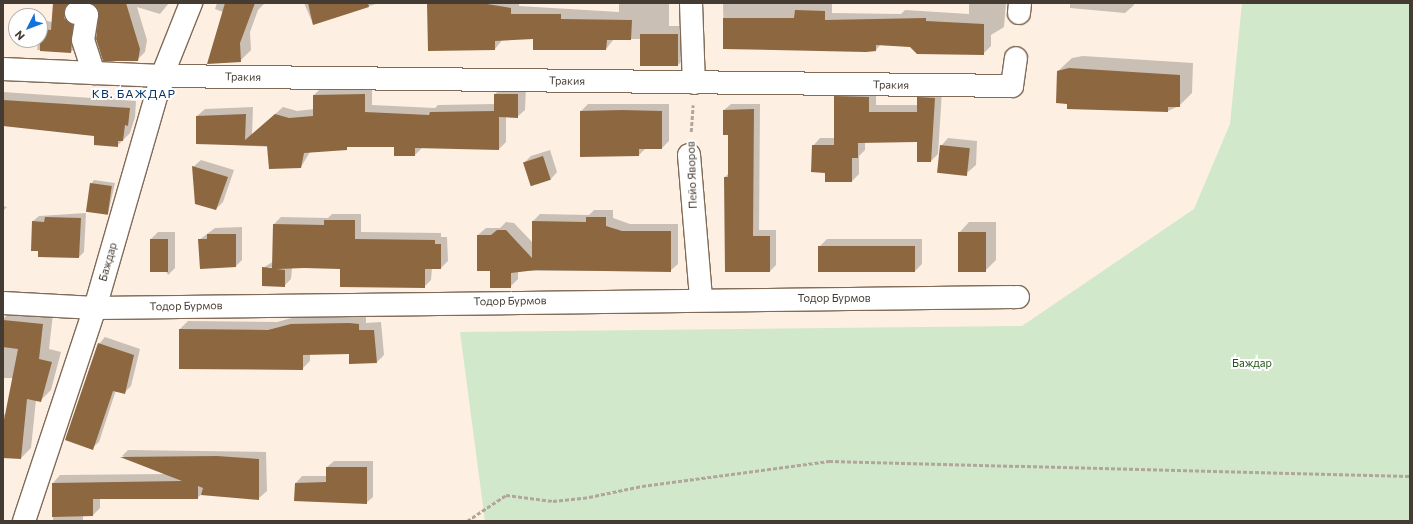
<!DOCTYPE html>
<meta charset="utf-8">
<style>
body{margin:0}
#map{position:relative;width:1413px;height:524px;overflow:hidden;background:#fdefe2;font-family:Commissioner,sans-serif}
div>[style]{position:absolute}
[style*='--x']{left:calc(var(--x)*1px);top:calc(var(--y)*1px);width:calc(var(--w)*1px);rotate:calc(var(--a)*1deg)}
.green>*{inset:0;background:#d1e8cb}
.shadow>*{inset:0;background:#0003}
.building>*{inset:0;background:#8d6740;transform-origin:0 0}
.path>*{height:2.5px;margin-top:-1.25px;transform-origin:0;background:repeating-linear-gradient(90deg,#b1a69a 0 4px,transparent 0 6px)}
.roads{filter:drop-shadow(1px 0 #7f6b58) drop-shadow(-1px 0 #7f6b58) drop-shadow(0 1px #7f6b58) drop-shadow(0 -1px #7f6b58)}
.minor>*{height:22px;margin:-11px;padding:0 11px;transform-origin:11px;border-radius:11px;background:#fff}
span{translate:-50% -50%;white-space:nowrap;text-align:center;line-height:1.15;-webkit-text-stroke:4px #fff;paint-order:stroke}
.street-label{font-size:11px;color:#443b32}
.park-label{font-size:11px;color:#255317}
.neighbourhood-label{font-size:12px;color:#073366;letter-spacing:1px}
.frame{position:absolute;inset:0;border:4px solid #443b32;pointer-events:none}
.north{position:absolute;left:8px;top:8px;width:40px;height:40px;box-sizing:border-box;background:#fff;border:1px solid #b4b1ad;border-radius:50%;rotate:228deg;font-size:11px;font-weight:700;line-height:16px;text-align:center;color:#443b32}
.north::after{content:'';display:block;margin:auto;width:14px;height:18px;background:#1272db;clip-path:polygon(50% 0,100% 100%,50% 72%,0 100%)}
</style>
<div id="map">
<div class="green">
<i style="clip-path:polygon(1242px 3px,1410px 3px,1410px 521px,485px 521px,460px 332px,1022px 326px,1194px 209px,1230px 124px)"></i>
</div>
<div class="shadow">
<i style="clip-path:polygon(54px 3px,71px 3px,79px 44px,71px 52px,37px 50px,40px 28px,47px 21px,52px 22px)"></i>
<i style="clip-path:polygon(91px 3px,169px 3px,160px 14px,137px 7px,147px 40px,145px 52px,137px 60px)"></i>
<i style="clip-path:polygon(217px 3px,265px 3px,258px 10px,250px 32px,251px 50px,240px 61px,223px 12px,215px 9px)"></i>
<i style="clip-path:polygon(304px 3px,379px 3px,313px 24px)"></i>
<i style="clip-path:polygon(519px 3px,519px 6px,619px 12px,619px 3px,669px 3px,669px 26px,686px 26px,686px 57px,678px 65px,641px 65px,641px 39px,614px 39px,606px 49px,534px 38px,503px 39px,495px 49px,480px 4px)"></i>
<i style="clip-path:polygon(723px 3px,832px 3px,832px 13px,901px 14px,905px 10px,969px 14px,969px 3px,1006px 3px,1004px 27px,991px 35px,991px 46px,983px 54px,881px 44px,876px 50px,724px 48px)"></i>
<i style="clip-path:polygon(1070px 3px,1134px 3px,1134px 5px,1125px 13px,1070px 8px)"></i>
<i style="clip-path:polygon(1083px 56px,1193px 63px,1192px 93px,1179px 106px,1168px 111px,1058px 71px,1072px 58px)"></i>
<i style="clip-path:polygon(372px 87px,372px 105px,435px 108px,438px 105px,495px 104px,495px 94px,503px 87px,526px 87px,525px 110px,517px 117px,506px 117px,506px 142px,499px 149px,423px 147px,415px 155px,395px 146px,350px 146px,310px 152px,301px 167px,271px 147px,197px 143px,197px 116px,205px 109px,253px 107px,252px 135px,283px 107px,297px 111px,314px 109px,314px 95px,321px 88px)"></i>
<i style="clip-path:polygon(843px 89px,876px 90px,876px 105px,918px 105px,918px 98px,925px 90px,942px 91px,938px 154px,931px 161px,918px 141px,865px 142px,865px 150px,859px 156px,859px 174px,852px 181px,826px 172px,813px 146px,820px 138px,835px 138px,835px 97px)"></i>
<i style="clip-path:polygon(3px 92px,136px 101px,135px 117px,130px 133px,117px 146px,95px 135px,3px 125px)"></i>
<i style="clip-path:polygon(588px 104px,669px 104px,669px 141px,662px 148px,646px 148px,639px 155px,581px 156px,581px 111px)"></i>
<i style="clip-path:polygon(731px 104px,760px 104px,759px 230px,776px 230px,776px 265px,770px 271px,725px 177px,729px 173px,729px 134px,724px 110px)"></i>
<i style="clip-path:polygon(948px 138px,977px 141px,976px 165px,968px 172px,941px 146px)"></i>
<i style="clip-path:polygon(550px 150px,557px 172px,550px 180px,524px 163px,531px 156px)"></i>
<i style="clip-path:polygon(201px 160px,234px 170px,223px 202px,216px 209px,193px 167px)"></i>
<i style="clip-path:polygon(94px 180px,115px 183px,108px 214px,91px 184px)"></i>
<i style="clip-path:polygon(3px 206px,7px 207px,3px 211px)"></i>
<i style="clip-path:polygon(594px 210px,613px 210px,613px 218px,630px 224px,678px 224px,678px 264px,670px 271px,518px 271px,518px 279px,510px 287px,491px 270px,478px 235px,486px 228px,500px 228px,506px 222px,514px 223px,533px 243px,533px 221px,540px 214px,589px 215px)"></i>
<i style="clip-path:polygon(86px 213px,84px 252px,79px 257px,33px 221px,39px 216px)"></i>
<i style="clip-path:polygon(evenodd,332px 214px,361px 214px,361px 232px,441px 233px,441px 237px,447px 237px,448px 261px,441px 268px,432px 268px,431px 280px,424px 287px,341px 268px,292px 268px,291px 279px,284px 286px,263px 268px,274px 261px,274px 224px,281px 217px,328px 218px,332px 214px,268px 267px,278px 268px,277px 270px,268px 269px,268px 267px)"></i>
<i style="clip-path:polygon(969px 222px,996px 222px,996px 260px,986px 270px,959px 233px)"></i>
<i style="clip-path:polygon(242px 227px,242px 260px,236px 266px,199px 240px,215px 228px)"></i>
<i style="clip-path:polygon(158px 232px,175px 232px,175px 268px,168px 275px,151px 239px)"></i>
<i style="clip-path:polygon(827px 239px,922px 239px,922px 264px,915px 271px,819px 247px)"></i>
<i style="clip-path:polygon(13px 310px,53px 314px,49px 349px,61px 352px,51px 390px,40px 401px,36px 400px,31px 448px,21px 458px,3px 457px,3px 414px,7px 415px,14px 378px,3px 378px,3px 319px)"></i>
<i style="clip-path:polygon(299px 316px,358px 316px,366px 317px,366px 323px,381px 322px,384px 355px,377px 362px,350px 353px,310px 354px,310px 361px,302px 369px,180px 329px,188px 321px,277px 322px)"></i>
<i style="clip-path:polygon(105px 337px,140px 349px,131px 386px,125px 392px,116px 390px,99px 442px,92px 448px,99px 344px)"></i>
<i style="clip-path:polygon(128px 450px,266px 452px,267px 491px,259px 498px,202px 494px,197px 498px,100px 498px,100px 508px,93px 515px,83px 516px,83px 521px,53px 521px,53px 483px,60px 475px,167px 474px,122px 456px)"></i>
<i style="clip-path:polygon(334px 461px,373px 461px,373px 497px,366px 503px,296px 483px,302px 476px,327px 476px,327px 467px)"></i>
</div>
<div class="building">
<i style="clip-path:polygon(53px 3px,69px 3px,64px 11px,64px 18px,73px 25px,71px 53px,40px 51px,40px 29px,51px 30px)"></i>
<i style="clip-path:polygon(90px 3px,126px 3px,140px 49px,138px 61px,103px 61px,96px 39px,99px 11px)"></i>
<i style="clip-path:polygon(225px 3px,255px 3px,240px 43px,241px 62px,207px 64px)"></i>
<i style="clip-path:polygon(308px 3px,368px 3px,369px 7px,313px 25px)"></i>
<i style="clip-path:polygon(427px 3px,487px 4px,511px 8px,511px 14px,561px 14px,561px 19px,632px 20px,631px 40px,607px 40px,606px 50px,533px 50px,533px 39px,495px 41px,495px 50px,428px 51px)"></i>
<i style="clip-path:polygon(795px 10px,825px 11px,825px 20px,926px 18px,926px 21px,984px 24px,984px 55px,917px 54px,910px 47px,876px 45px,876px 51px,866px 52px,723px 49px,723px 18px,794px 18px)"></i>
<i style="left:640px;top:34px;width:38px;height:32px"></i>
<i style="clip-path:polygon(1069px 68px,1180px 75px,1180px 107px,1168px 107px,1168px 112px,1067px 109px,1067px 104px,1056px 103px,1057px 71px)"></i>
<i style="clip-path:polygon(365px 94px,365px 112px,429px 115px,430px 112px,494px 111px,494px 94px,518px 94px,518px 118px,499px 117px,499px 150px,415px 148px,415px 156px,394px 156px,394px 147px,347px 147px,347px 150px,304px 153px,301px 168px,269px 169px,267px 146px,196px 144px,196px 116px,246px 114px,245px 140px,275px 114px,289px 118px,313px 116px,313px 95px)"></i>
<i style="clip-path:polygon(834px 96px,869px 97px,869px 112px,917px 112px,917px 97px,935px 98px,931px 162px,917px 162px,917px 142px,858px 143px,858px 158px,852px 158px,852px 182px,825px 182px,825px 173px,811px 172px,812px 145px,834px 145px)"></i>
<i style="clip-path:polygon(3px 100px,130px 108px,128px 126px,125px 125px,123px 141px,118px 141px,118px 147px,94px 145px,94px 136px,3px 126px)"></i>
<i style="clip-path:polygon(754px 109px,753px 236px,770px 236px,770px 272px,725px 272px,724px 177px,728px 177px,728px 135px,723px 135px,723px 110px)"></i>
<i style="clip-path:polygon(622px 110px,662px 111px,662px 149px,639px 149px,639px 156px,580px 157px,580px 111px)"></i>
<i style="left:940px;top:145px;width:30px;height:28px;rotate:6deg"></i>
<i style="left:543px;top:156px;width:25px;height:21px;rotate:72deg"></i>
<i style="clip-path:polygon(192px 166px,228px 177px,216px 210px,195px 204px)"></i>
<i style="left:90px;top:183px;width:22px;height:29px;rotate:8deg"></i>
<i style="clip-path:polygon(45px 217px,81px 218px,79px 258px,38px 257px,38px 251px,31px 251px,32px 221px,44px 222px)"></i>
<i style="clip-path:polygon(586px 217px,606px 217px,606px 226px,622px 231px,671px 231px,671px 272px,536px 270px,511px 273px,511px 288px,490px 288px,490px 271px,477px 271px,477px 235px,491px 235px,497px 230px,506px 230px,532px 258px,532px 221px,586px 222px)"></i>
<i style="clip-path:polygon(324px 220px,355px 220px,355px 239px,435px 240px,435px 244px,441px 244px,441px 269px,425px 269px,425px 288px,340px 287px,340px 269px,304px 268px,277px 269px,285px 270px,285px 287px,262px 286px,262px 267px,272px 268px,273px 224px,324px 225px)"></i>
<i style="left:958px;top:232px;width:28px;height:40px"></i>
<i style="clip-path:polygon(207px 234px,236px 234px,236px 267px,200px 269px,198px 239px,207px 239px)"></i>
<i style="left:150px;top:239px;width:18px;height:33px"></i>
<i style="left:818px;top:246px;width:97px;height:26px"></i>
<i style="clip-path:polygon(3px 320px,43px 324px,39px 359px,52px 362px,41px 402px,27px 399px,21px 459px,3px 458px,3px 425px,18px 349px,3px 347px)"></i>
<i style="clip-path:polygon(349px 323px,359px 324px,359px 330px,374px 330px,377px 363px,349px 364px,349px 354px,303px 355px,303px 370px,179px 369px,179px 329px,268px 330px,291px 324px)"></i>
<i style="clip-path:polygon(98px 343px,134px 355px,125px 394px,113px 391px,93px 450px,65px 440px)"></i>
<i style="clip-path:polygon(217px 456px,259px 459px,259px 500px,201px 495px,203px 488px,198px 486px,198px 499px,93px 499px,93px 516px,52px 517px,52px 483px,182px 481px,120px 457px)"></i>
<i style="clip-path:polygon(326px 467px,367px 467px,367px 504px,294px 501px,295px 483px,326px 482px)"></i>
</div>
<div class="path">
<i style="--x:691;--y:132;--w:27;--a:-86"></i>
<i style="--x:467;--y:521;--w:47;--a:-33.7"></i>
<i style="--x:506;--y:495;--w:47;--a:7.3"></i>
<i style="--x:553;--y:501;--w:36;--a:-6"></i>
<i style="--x:589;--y:497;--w:54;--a:-11.7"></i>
<i style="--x:642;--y:486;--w:189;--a:-7.6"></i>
<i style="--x:829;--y:461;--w:581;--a:1.48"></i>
</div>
<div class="roads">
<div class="minor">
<i style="--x:691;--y:3;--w:80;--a:87.9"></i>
<i style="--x:76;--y:13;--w:11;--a:10"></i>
<i style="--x:87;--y:15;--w:25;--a:99"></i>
<i style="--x:83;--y:40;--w:35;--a:72"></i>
<i style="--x:1019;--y:13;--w:10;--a:-84"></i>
<i style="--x:3;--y:69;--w:159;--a:2.5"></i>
<i style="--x:162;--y:76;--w:850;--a:0.67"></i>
<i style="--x:1012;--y:86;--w:28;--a:-82"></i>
<i style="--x:689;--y:155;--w:144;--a:85.2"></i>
<i style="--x:3;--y:303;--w:92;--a:3.1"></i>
<i style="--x:95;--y:308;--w:923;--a:-0.68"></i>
<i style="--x:24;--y:521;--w:225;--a:-71.6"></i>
<i style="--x:95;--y:308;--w:241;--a:-73.9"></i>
<i style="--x:162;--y:76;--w:79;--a:-68.3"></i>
</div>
</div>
<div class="street-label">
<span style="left:243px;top:77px;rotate:1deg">Тракия</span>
<span style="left:567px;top:81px;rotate:1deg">Тракия</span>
<span style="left:891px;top:85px;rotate:1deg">Тракия</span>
<span style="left:692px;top:175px;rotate:-92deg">Пейо Яворов</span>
<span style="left:108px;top:262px;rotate:-74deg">Баждар</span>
<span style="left:834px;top:298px">Тодор Бурмов</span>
<span style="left:510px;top:301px;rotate:-1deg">Тодор Бурмов</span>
<span style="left:186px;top:306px;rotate:-1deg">Тодор Бурмов</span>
</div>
<div class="park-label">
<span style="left:1252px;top:363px">Баждар</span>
</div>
<div class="neighbourhood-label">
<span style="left:134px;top:94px">КВ. БАЖДАР</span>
</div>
<div class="frame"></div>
<div class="north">N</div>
</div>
